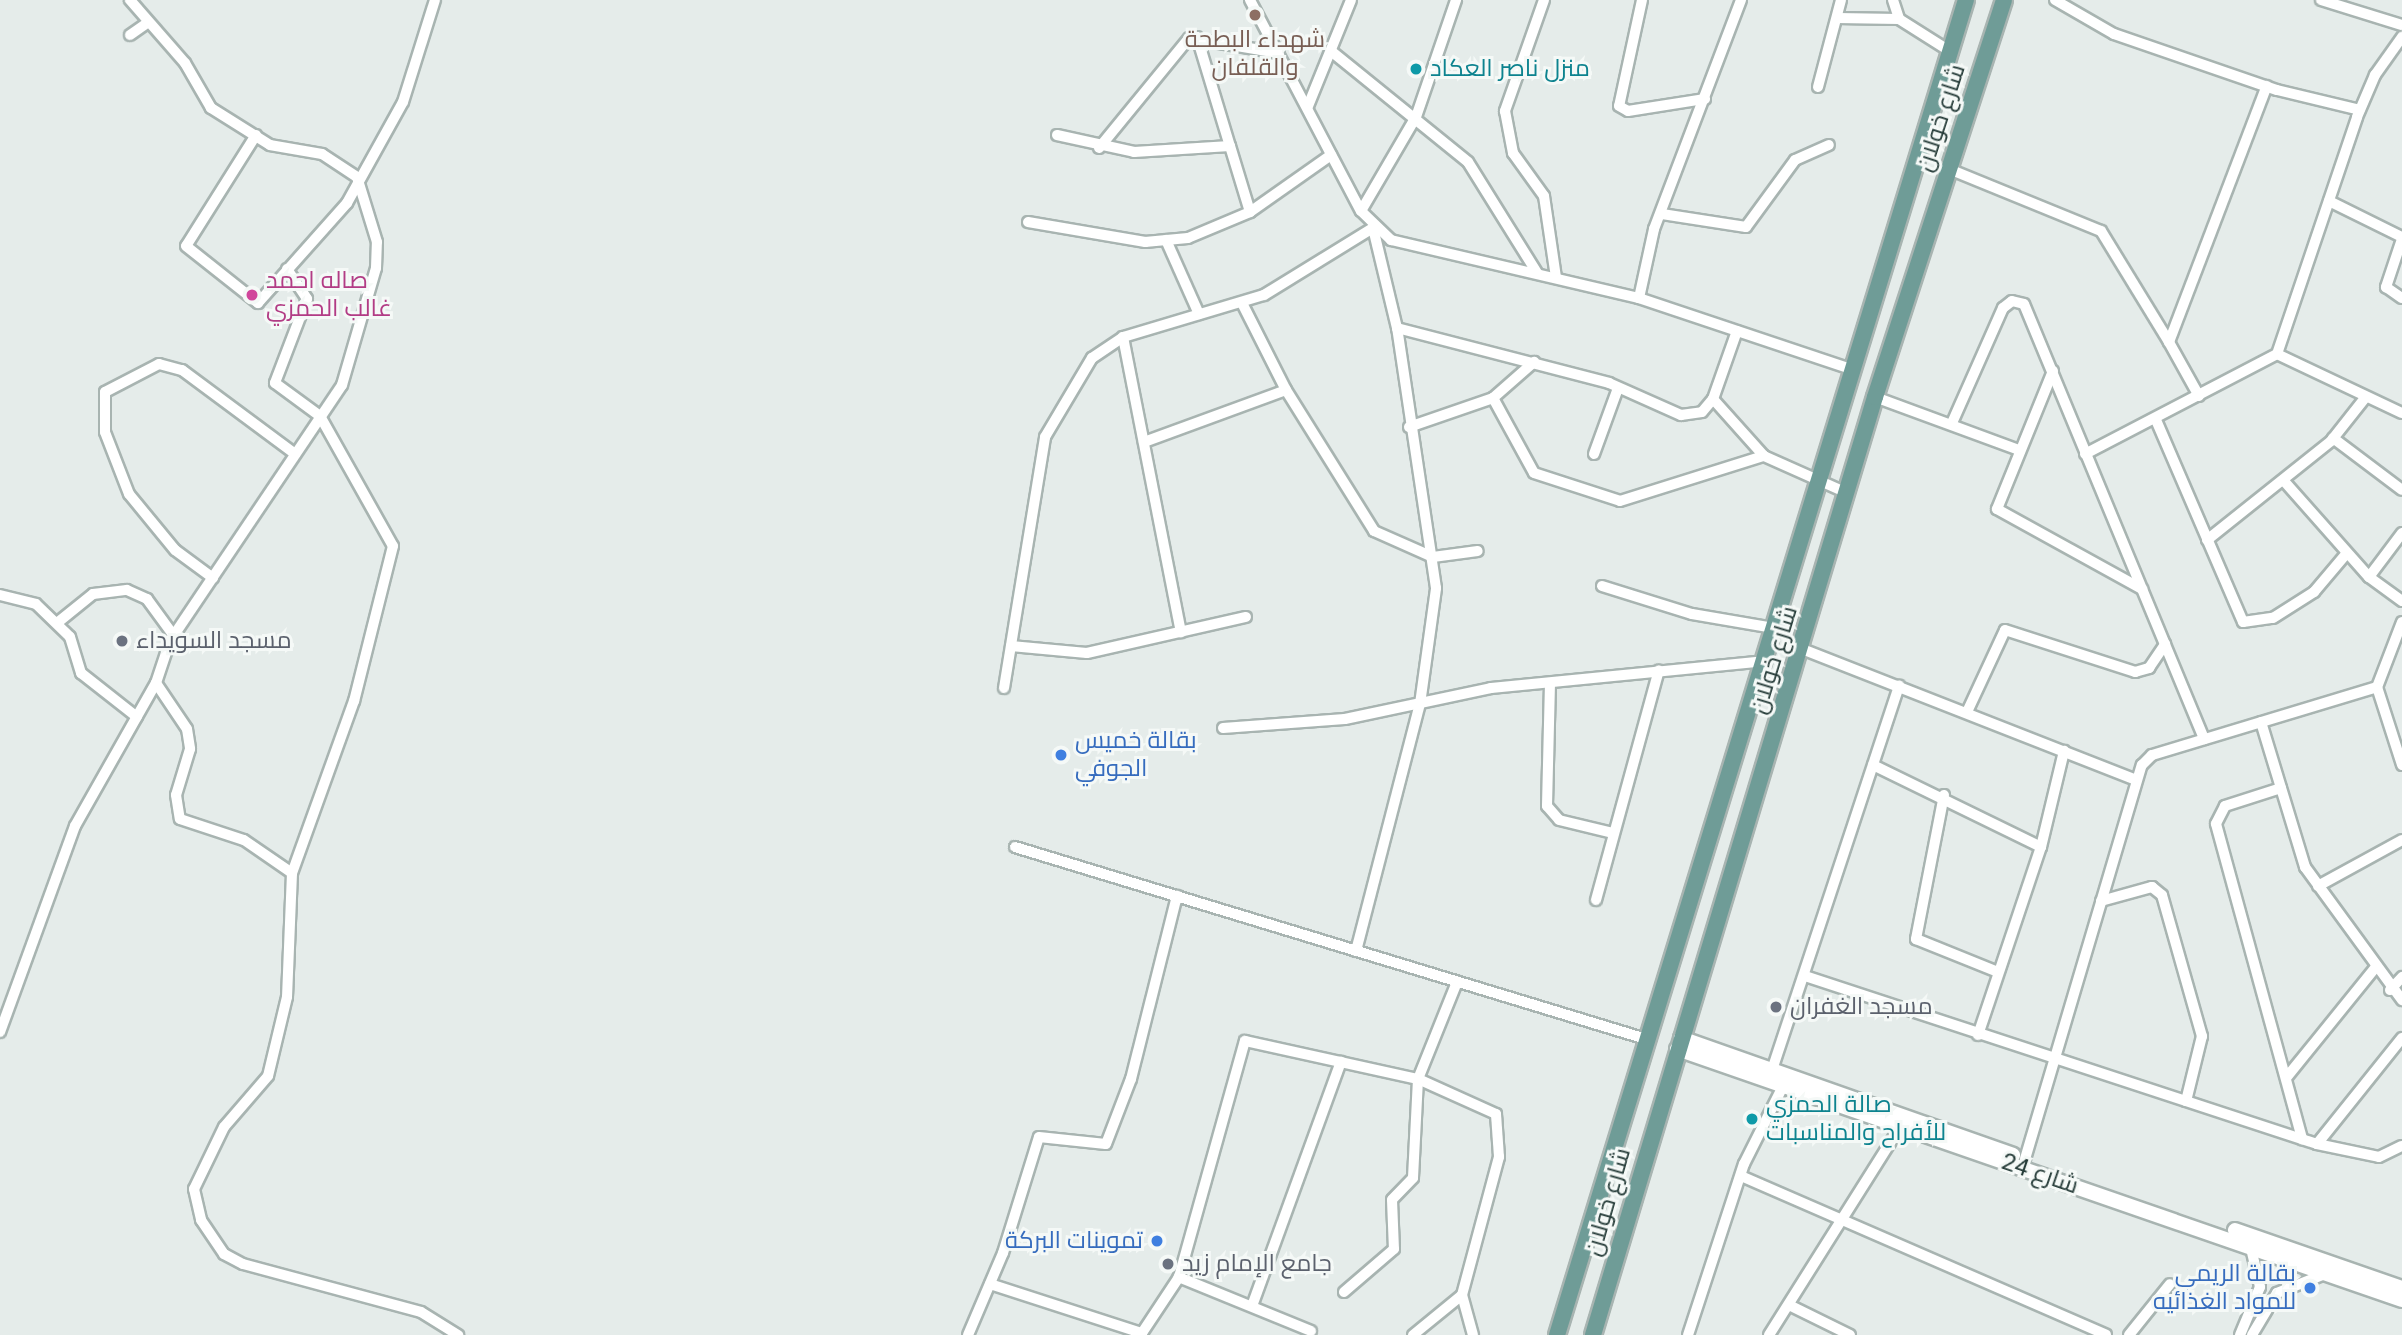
<!DOCTYPE html>
<meta charset="utf-8">
<style>
body{margin:0}
#map{position:relative;width:2402px;height:1335px;overflow:hidden;background:#e5ecea;font-family:Roboto,Cairo,sans-serif}
div>[style]{position:absolute}
[style*='--x']{left:calc(var(--x)*1px);top:calc(var(--y)*1px);width:calc(var(--w)*1px);rotate:calc(var(--a)*1deg)}
.roads{filter:drop-shadow(2px 0 #a8b4b1) drop-shadow(-2px 0 #a8b4b1) drop-shadow(0 2px #a8b4b1) drop-shadow(0 -2px #a8b4b1)}
.street>*{height:10px;margin:-5px;padding:0 5px;transform-origin:5px;border-radius:5px;background:#fff}
.secondary>*{height:14px;margin:-7px;padding:0 7px;transform-origin:7px;border-radius:7px;background:#fff}
.primary>*{height:16px;margin:-8px;padding:0 8px;transform-origin:8px;border-radius:8px;background:#6f9c97}
.dots>*{width:19px;height:19px;translate:-50% -50%;box-sizing:border-box;border:4px solid #f5f9f7;border-radius:50%}
span{translate:-50% -50%;white-space:nowrap;text-align:center;line-height:1.15;-webkit-text-stroke:6px #f5f9f7;paint-order:stroke}
.education-label{font-size:24px;color:#785e54}
.culture-label{font-size:24px;color:#0d838f}
.left{translate:0 -50%;text-align:left}
.street-label{font-size:24px;color:#263c39}
.hotel-label{font-size:24px;color:#b23c85}
.worship-label{font-size:24px;color:#5b616d}
.shop-label{font-size:24px;color:#366cbe}
.right{translate:-100% -50%;text-align:right}
</style>
<div id="map">
<div class="roads">
<div class="street">
<i style="--x:1250;--y:0;--w:238;--a:62.3"></i>
<i style="--x:1361;--y:211;--w:42;--a:44"></i>
<i style="--x:1391;--y:240;--w:255;--a:13.2"></i>
<i style="--x:1639;--y:298;--w:224;--a:18.5"></i>
<i style="--x:1544;--y:0;--w:118;--a:109.4"></i>
<i style="--x:1505;--y:111;--w:43;--a:79.2"></i>
<i style="--x:1513;--y:153;--w:53;--a:54.2"></i>
<i style="--x:1544;--y:196;--w:82;--a:81.6"></i>
<i style="--x:1642;--y:0;--w:108;--a:102.2"></i>
<i style="--x:1619;--y:106;--w:10;--a:29"></i>
<i style="--x:1628;--y:111;--w:78;--a:-8.9"></i>
<i style="--x:1893;--y:0;--w:20;--a:72"></i>
<i style="--x:1899;--y:19;--w:58;--a:32.3"></i>
<i style="--x:2055;--y:0;--w:68;--a:30"></i>
<i style="--x:2114;--y:34;--w:172;--a:19"></i>
<i style="--x:2277;--y:90;--w:85;--a:13.5"></i>
<i style="--x:2321;--y:0;--w:85;--a:17.2"></i>
<i style="--x:1837;--y:18;--w:62;--a:0.9"></i>
<i style="--x:130;--y:35;--w:19;--a:-35"></i>
<i style="--x:1197;--y:37;--w:114;--a:73.2"></i>
<i style="--x:1331;--y:51;--w:176;--a:39"></i>
<i style="--x:1468;--y:162;--w:131;--a:58.1"></i>
<i style="--x:1818;--y:87;--w:90;--a:-75.2"></i>
<i style="--x:1308;--y:106;--w:114;--a:-67.9"></i>
<i style="--x:256;--y:135;--w:131;--a:122.2"></i>
<i style="--x:186;--y:246;--w:92;--a:38.4"></i>
<i style="--x:258;--y:303;--w:134;--a:-48.3"></i>
<i style="--x:347;--y:203;--w:115;--a:-61"></i>
<i style="--x:403;--y:102;--w:107;--a:-72.6"></i>
<i style="--x:1057;--y:135;--w:79;--a:12.4"></i>
<i style="--x:1134;--y:152;--w:96;--a:-3.6"></i>
<i style="--x:1230;--y:146;--w:69;--a:73.1"></i>
<i style="--x:1099;--y:148;--w:142;--a:-50.7"></i>
<i style="--x:1189;--y:38;--w:91;--a:9.5"></i>
<i style="--x:1949;--y:169;--w:164;--a:22.2"></i>
<i style="--x:2101;--y:231;--w:130;--a:58.5"></i>
<i style="--x:2329;--y:201;--w:81;--a:26.3"></i>
<i style="--x:1361;--y:211;--w:109;--a:-59.7"></i>
<i style="--x:1416;--y:117;--w:124;--a:-71.1"></i>
<i style="--x:1662;--y:214;--w:85;--a:8.8"></i>
<i style="--x:1746;--y:227;--w:83;--a:-53.8"></i>
<i style="--x:1795;--y:160;--w:37;--a:-24"></i>
<i style="--x:1028;--y:222;--w:119;--a:9.7"></i>
<i style="--x:1145;--y:242;--w:43;--a:-5.3"></i>
<i style="--x:1188;--y:238;--w:67;--a:-22.8"></i>
<i style="--x:1250;--y:212;--w:99;--a:-35.1"></i>
<i style="--x:2402;--y:239;--w:51;--a:108.4"></i>
<i style="--x:2386;--y:287;--w:19;--a:35"></i>
<i style="--x:1166;--y:240;--w:81;--a:66"></i>
<i style="--x:287;--y:269;--w:36;--a:56"></i>
<i style="--x:307;--y:299;--w:90;--a:110.9"></i>
<i style="--x:275;--y:383;--w:56;--a:36.3"></i>
<i style="--x:320;--y:416;--w:149;--a:60.7"></i>
<i style="--x:393;--y:546;--w:160;--a:104.1"></i>
<i style="--x:354;--y:701;--w:183;--a:109.8"></i>
<i style="--x:1639;--y:298;--w:71;--a:-77.7"></i>
<i style="--x:1654;--y:229;--w:245;--a:-69.2"></i>
<i style="--x:1242;--y:303;--w:97;--a:63.2"></i>
<i style="--x:1286;--y:390;--w:166;--a:58"></i>
<i style="--x:1374;--y:531;--w:64;--a:23.8"></i>
<i style="--x:1433;--y:557;--w:45;--a:-7.6"></i>
<i style="--x:1397;--y:328;--w:219;--a:14.5"></i>
<i style="--x:1609;--y:383;--w:79;--a:24"></i>
<i style="--x:1681;--y:415;--w:21;--a:-8"></i>
<i style="--x:1702;--y:412;--w:17;--a:-50"></i>
<i style="--x:1713;--y:399;--w:72;--a:-70.6"></i>
<i style="--x:1123;--y:337;--w:301;--a:78.9"></i>
<i style="--x:2277;--y:354;--w:138;--a:25.3"></i>
<i style="--x:2053;--y:371;--w:149;--a:112.1"></i>
<i style="--x:1997;--y:509;--w:166;--a:28.9"></i>
<i style="--x:2199;--y:396;--w:62;--a:-119.1"></i>
<i style="--x:2169;--y:342;--w:274;--a:-69.1"></i>
<i style="--x:1875;--y:397;--w:153;--a:20.2"></i>
<i style="--x:1493;--y:398;--w:85;--a:61.3"></i>
<i style="--x:1534;--y:473;--w:90;--a:18"></i>
<i style="--x:1620;--y:501;--w:151;--a:-17.4"></i>
<i style="--x:1713;--y:399;--w:76;--a:48.2"></i>
<i style="--x:1764;--y:456;--w:91;--a:24"></i>
<i style="--x:2156;--y:420;--w:220;--a:66.7"></i>
<i style="--x:2243;--y:622;--w:30;--a:-8"></i>
<i style="--x:2273;--y:618;--w:49;--a:-32.4"></i>
<i style="--x:2314;--y:592;--w:51;--a:-49.8"></i>
<i style="--x:1952;--y:423;--w:126;--a:-66.1"></i>
<i style="--x:2003;--y:308;--w:11;--a:-38"></i>
<i style="--x:2012;--y:301;--w:12;--a:14"></i>
<i style="--x:2024;--y:304;--w:471;--a:67.5"></i>
<i style="--x:1409;--y:427;--w:89;--a:-19"></i>
<i style="--x:1493;--y:398;--w:55;--a:-41.3"></i>
<i style="--x:2333;--y:438;--w:86;--a:37"></i>
<i style="--x:1144;--y:442;--w:151;--a:-20.1"></i>
<i style="--x:1594;--y:454;--w:70;--a:-70"></i>
<i style="--x:2085;--y:454;--w:216;--a:-27.5"></i>
<i style="--x:2277;--y:354;--w:250;--a:-71.3"></i>
<i style="--x:2357;--y:117;--w:46;--a:-66.8"></i>
<i style="--x:2375;--y:75;--w:47;--a:-54.6"></i>
<i style="--x:2284;--y:481;--w:128;--a:48.5"></i>
<i style="--x:2369;--y:577;--w:41;--a:36"></i>
<i style="--x:2207;--y:540;--w:159;--a:-38.6"></i>
<i style="--x:2331;--y:441;--w:55;--a:-51.7"></i>
<i style="--x:2369;--y:577;--w:55;--a:-53.1"></i>
<i style="--x:213;--y:578;--w:47;--a:-143.6"></i>
<i style="--x:175;--y:550;--w:72;--a:-129.4"></i>
<i style="--x:129;--y:494;--w:66;--a:-111.2"></i>
<i style="--x:105;--y:432;--w:40;--a:-90"></i>
<i style="--x:105;--y:392;--w:61;--a:-27.4"></i>
<i style="--x:159;--y:364;--w:24;--a:15"></i>
<i style="--x:182;--y:370;--w:141;--a:36.6"></i>
<i style="--x:1602;--y:586;--w:94;--a:17.3"></i>
<i style="--x:1692;--y:614;--w:83;--a:9.7"></i>
<i style="--x:0;--y:595;--w:37;--a:14"></i>
<i style="--x:36;--y:604;--w:47;--a:44.1"></i>
<i style="--x:70;--y:637;--w:38;--a:73"></i>
<i style="--x:81;--y:673;--w:71;--a:38.2"></i>
<i style="--x:2402;--y:622;--w:70;--a:111"></i>
<i style="--x:2377;--y:687;--w:82;--a:72.2"></i>
<i style="--x:57;--y:623;--w:46;--a:-38.9"></i>
<i style="--x:93;--y:594;--w:34;--a:-7"></i>
<i style="--x:127;--y:590;--w:22;--a:24"></i>
<i style="--x:147;--y:599;--w:46;--a:53.9"></i>
<i style="--x:1011;--y:646;--w:76;--a:5.3"></i>
<i style="--x:1087;--y:653;--w:163;--a:-12.8"></i>
<i style="--x:1802;--y:649;--w:359;--a:21.4"></i>
<i style="--x:156;--y:683;--w:55;--a:56"></i>
<i style="--x:187;--y:729;--w:20;--a:81"></i>
<i style="--x:190;--y:749;--w:48;--a:106.9"></i>
<i style="--x:176;--y:795;--w:24;--a:81"></i>
<i style="--x:180;--y:819;--w:67;--a:18.2"></i>
<i style="--x:244;--y:840;--w:58;--a:34.5"></i>
<i style="--x:292;--y:873;--w:124;--a:92.3"></i>
<i style="--x:287;--y:997;--w:81;--a:103.5"></i>
<i style="--x:268;--y:1076;--w:67;--a:130.8"></i>
<i style="--x:224;--y:1127;--w:69;--a:115.8"></i>
<i style="--x:194;--y:1189;--w:32;--a:77"></i>
<i style="--x:201;--y:1220;--w:41;--a:55.9"></i>
<i style="--x:224;--y:1254;--w:21;--a:28"></i>
<i style="--x:243;--y:1264;--w:184;--a:15.1"></i>
<i style="--x:421;--y:1312;--w:44;--a:31.9"></i>
<i style="--x:1550;--y:683;--w:123;--a:91.4"></i>
<i style="--x:1547;--y:806;--w:18;--a:49"></i>
<i style="--x:1559;--y:820;--w:56;--a:13.5"></i>
<i style="--x:1004;--y:688;--w:254;--a:-80.7"></i>
<i style="--x:1045;--y:437;--w:92;--a:-59.3"></i>
<i style="--x:1092;--y:358;--w:37;--a:-34"></i>
<i style="--x:1123;--y:337;--w:147;--a:-16.6"></i>
<i style="--x:1264;--y:295;--w:128;--a:-31.6"></i>
<i style="--x:1967;--y:712;--w:90;--a:-65.1"></i>
<i style="--x:2005;--y:630;--w:137;--a:17.9"></i>
<i style="--x:2135;--y:672;--w:15;--a:-16"></i>
<i style="--x:2149;--y:668;--w:29;--a:-56"></i>
<i style="--x:2261;--y:722;--w:152;--a:73.1"></i>
<i style="--x:2305;--y:867;--w:165;--a:53.9"></i>
<i style="--x:1223;--y:728;--w:122;--a:-4.2"></i>
<i style="--x:1345;--y:719;--w:149;--a:-12"></i>
<i style="--x:1491;--y:688;--w:274;--a:-5.6"></i>
<i style="--x:1873;--y:765;--w:187;--a:26"></i>
<i style="--x:2281;--y:788;--w:59;--a:162.2"></i>
<i style="--x:2225;--y:806;--w:20;--a:117"></i>
<i style="--x:2216;--y:824;--w:327;--a:74.7"></i>
<i style="--x:1944;--y:795;--w:147;--a:101"></i>
<i style="--x:1916;--y:939;--w:88;--a:21.9"></i>
<i style="--x:1015;--y:847;--w:660;--a:16.92"></i>
<i style="--x:2318;--y:886;--w:96;--a:-28.7"></i>
<i style="--x:1596;--y:900;--w:238;--a:-74.7"></i>
<i style="--x:2101;--y:901;--w:53;--a:-15.4"></i>
<i style="--x:2152;--y:887;--w:13;--a:39"></i>
<i style="--x:2162;--y:895;--w:147;--a:74.2"></i>
<i style="--x:2202;--y:1036;--w:67;--a:103.8"></i>
<i style="--x:1356;--y:951;--w:255;--a:-75.5"></i>
<i style="--x:1420;--y:704;--w:117;--a:-82.1"></i>
<i style="--x:1436;--y:588;--w:263;--a:-98.5"></i>
<i style="--x:1397;--y:328;--w:103;--a:-103.5"></i>
<i style="--x:1805;--y:976;--w:539;--a:18.17"></i>
<i style="--x:2317;--y:1144;--w:63;--a:11.8"></i>
<i style="--x:2379;--y:1157;--w:25;--a:-26"></i>
<i style="--x:2390;--y:990;--w:18;--a:-47"></i>
<i style="--x:0;--y:1032;--w:219;--a:-70"></i>
<i style="--x:75;--y:826;--w:164;--a:-60.5"></i>
<i style="--x:156;--y:683;--w:44;--a:-71.6"></i>
<i style="--x:170;--y:641;--w:308;--a:-56.1"></i>
<i style="--x:342;--y:385;--w:122;--a:-73.8"></i>
<i style="--x:376;--y:268;--w:26;--a:-88"></i>
<i style="--x:377;--y:242;--w:68;--a:-107.1"></i>
<i style="--x:357;--y:177;--w:42;--a:-146.7"></i>
<i style="--x:322;--y:154;--w:53;--a:-170.2"></i>
<i style="--x:270;--y:145;--w:70;--a:-147.9"></i>
<i style="--x:211;--y:108;--w:52;--a:-120"></i>
<i style="--x:185;--y:63;--w:84;--a:-131.1"></i>
<i style="--x:1978;--y:1035;--w:198;--a:-71.5"></i>
<i style="--x:2041;--y:847;--w:99;--a:-76.5"></i>
<i style="--x:1772;--y:1070;--w:405;--a:-71.7"></i>
<i style="--x:2286;--y:1078;--w:141;--a:-51"></i>
<i style="--x:2317;--y:1144;--w:136;--a:-51.3"></i>
<i style="--x:2025;--y:1159;--w:411;--a:-73.5"></i>
<i style="--x:2142;--y:765;--w:14;--a:-45"></i>
<i style="--x:2152;--y:755;--w:235;--a:-16.8"></i>
<i style="--x:1741;--y:1176;--w:398;--a:23.5"></i>
<i style="--x:990;--y:1284;--w:160;--a:17.9"></i>
<i style="--x:1142;--y:1333;--w:67;--a:-56.5"></i>
<i style="--x:1462;--y:1295;--w:41;--a:74.6"></i>
<i style="--x:1789;--y:1305;--w:68;--a:26.2"></i>
<i style="--x:1252;--y:1306;--w:260;--a:-70"></i>
<i style="--x:1311;--y:1331;--w:143;--a:-157.8"></i>
<i style="--x:1179;--y:1277;--w:245;--a:-74.4"></i>
<i style="--x:1245;--y:1041;--w:177;--a:12.4"></i>
<i style="--x:1418;--y:1079;--w:99;--a:92.9"></i>
<i style="--x:1413;--y:1178;--w:30;--a:134"></i>
<i style="--x:1392;--y:1200;--w:49;--a:87.7"></i>
<i style="--x:1394;--y:1249;--w:66;--a:139.3"></i>
<i style="--x:968;--y:1335;--w:89;--a:-66.9"></i>
<i style="--x:1003;--y:1253;--w:121;--a:-72.8"></i>
<i style="--x:1039;--y:1137;--w:67;--a:6"></i>
<i style="--x:1106;--y:1144;--w:70;--a:-69"></i>
<i style="--x:1131;--y:1079;--w:189;--a:-75.9"></i>
<i style="--x:1413;--y:1335;--w:63;--a:-39.2"></i>
<i style="--x:1462;--y:1295;--w:143;--a:-75"></i>
<i style="--x:1499;--y:1157;--w:43;--a:-94"></i>
<i style="--x:1496;--y:1114;--w:85;--a:-155.8"></i>
<i style="--x:1418;--y:1079;--w:105;--a:-68.1"></i>
<i style="--x:1688;--y:1335;--w:180;--a:-71.9"></i>
<i style="--x:1744;--y:1164;--w:87;--a:-63.4"></i>
<i style="--x:1769;--y:1335;--w:249;--a:-57.8"></i>
<i style="--x:2129;--y:1335;--w:65;--a:-51.2"></i>
<i style="--x:2240;--y:1335;--w:52;--a:-67.4"></i>
<i style="--x:2260;--y:1287;--w:40;--a:-103"></i>
<i style="--x:2252;--y:1335;--w:49;--a:-59.2"></i>
<i style="--x:2277;--y:1293;--w:52;--a:-21.6"></i>
</div>
<div class="secondary">
<i style="--x:1681;--y:1038;--w:352;--a:19.4"></i>
<i style="--x:1677;--y:1049;--w:767;--a:19.1"></i>
<i style="--x:2235;--y:1230;--w:177;--a:19.2"></i>
</div>
<div class="primary">
<i style="--x:1557;--y:1335;--w:1396;--a:-72.97"></i>
<i style="--x:1593;--y:1335;--w:979;--a:-73.27"></i>
<i style="--x:1875;--y:397;--w:417;--a:-72"></i>
</div>
</div>
<div class="dots">
<i style="left:1255px;top:15px;background:#8d6e63"></i>
<i style="left:1416px;top:69px;background:#0f9aa8"></i>
<i style="left:252px;top:295px;background:#d1479c"></i>
<i style="left:122px;top:641px;background:#6b7280"></i>
<i style="left:1061px;top:755px;background:#3f7fe0"></i>
<i style="left:1776px;top:1007px;background:#6b7280"></i>
<i style="left:1752px;top:1119px;background:#0f9aa8"></i>
<i style="left:1157px;top:1241px;background:#3f7fe0"></i>
<i style="left:1168px;top:1264px;background:#6b7280"></i>
<i style="left:2310px;top:1288px;background:#3f7fe0"></i>
</div>
<div class="education-label">
<span style="left:1255px;top:54px">شهداء البطحة<br>والقلفان</span>
</div>
<div class="culture-label">
<span class="left" style="left:1430px;top:69px">منزل ناصر العكاد</span>
<span class="left" style="left:1766px;top:1119px">صالة الحمزي<br>للأفراح والمناسبات</span>
</div>
<div class="street-label">
<span style="left:1941px;top:118px;rotate:-72deg">شارع خولان</span>
<span style="left:1774px;top:660px;rotate:-73deg">شارع خولان</span>
<span style="left:2040px;top:1174px;rotate:19deg">شارع 24</span>
<span style="left:1608px;top:1202px;rotate:-74deg">شارع خولان</span>
</div>
<div class="hotel-label">
<span class="left" style="left:266px;top:295px">صاله احمد<br>غالب الحمزي</span>
</div>
<div class="worship-label">
<span class="left" style="left:136px;top:641px">مسجد السويداء</span>
<span class="left" style="left:1790px;top:1007px">مسجد الغفران</span>
<span class="left" style="left:1182px;top:1264px">جامع الإمام زيد</span>
</div>
<div class="shop-label">
<span class="left" style="left:1075px;top:755px">بقالة خميس<br>الجوفي</span>
<span class="right" style="left:1143px;top:1241px">تموينات البركة</span>
<span class="right" style="left:2296px;top:1288px">بقالة الريمي<br>للمواد الغذائيه</span>
</div>
</div>
